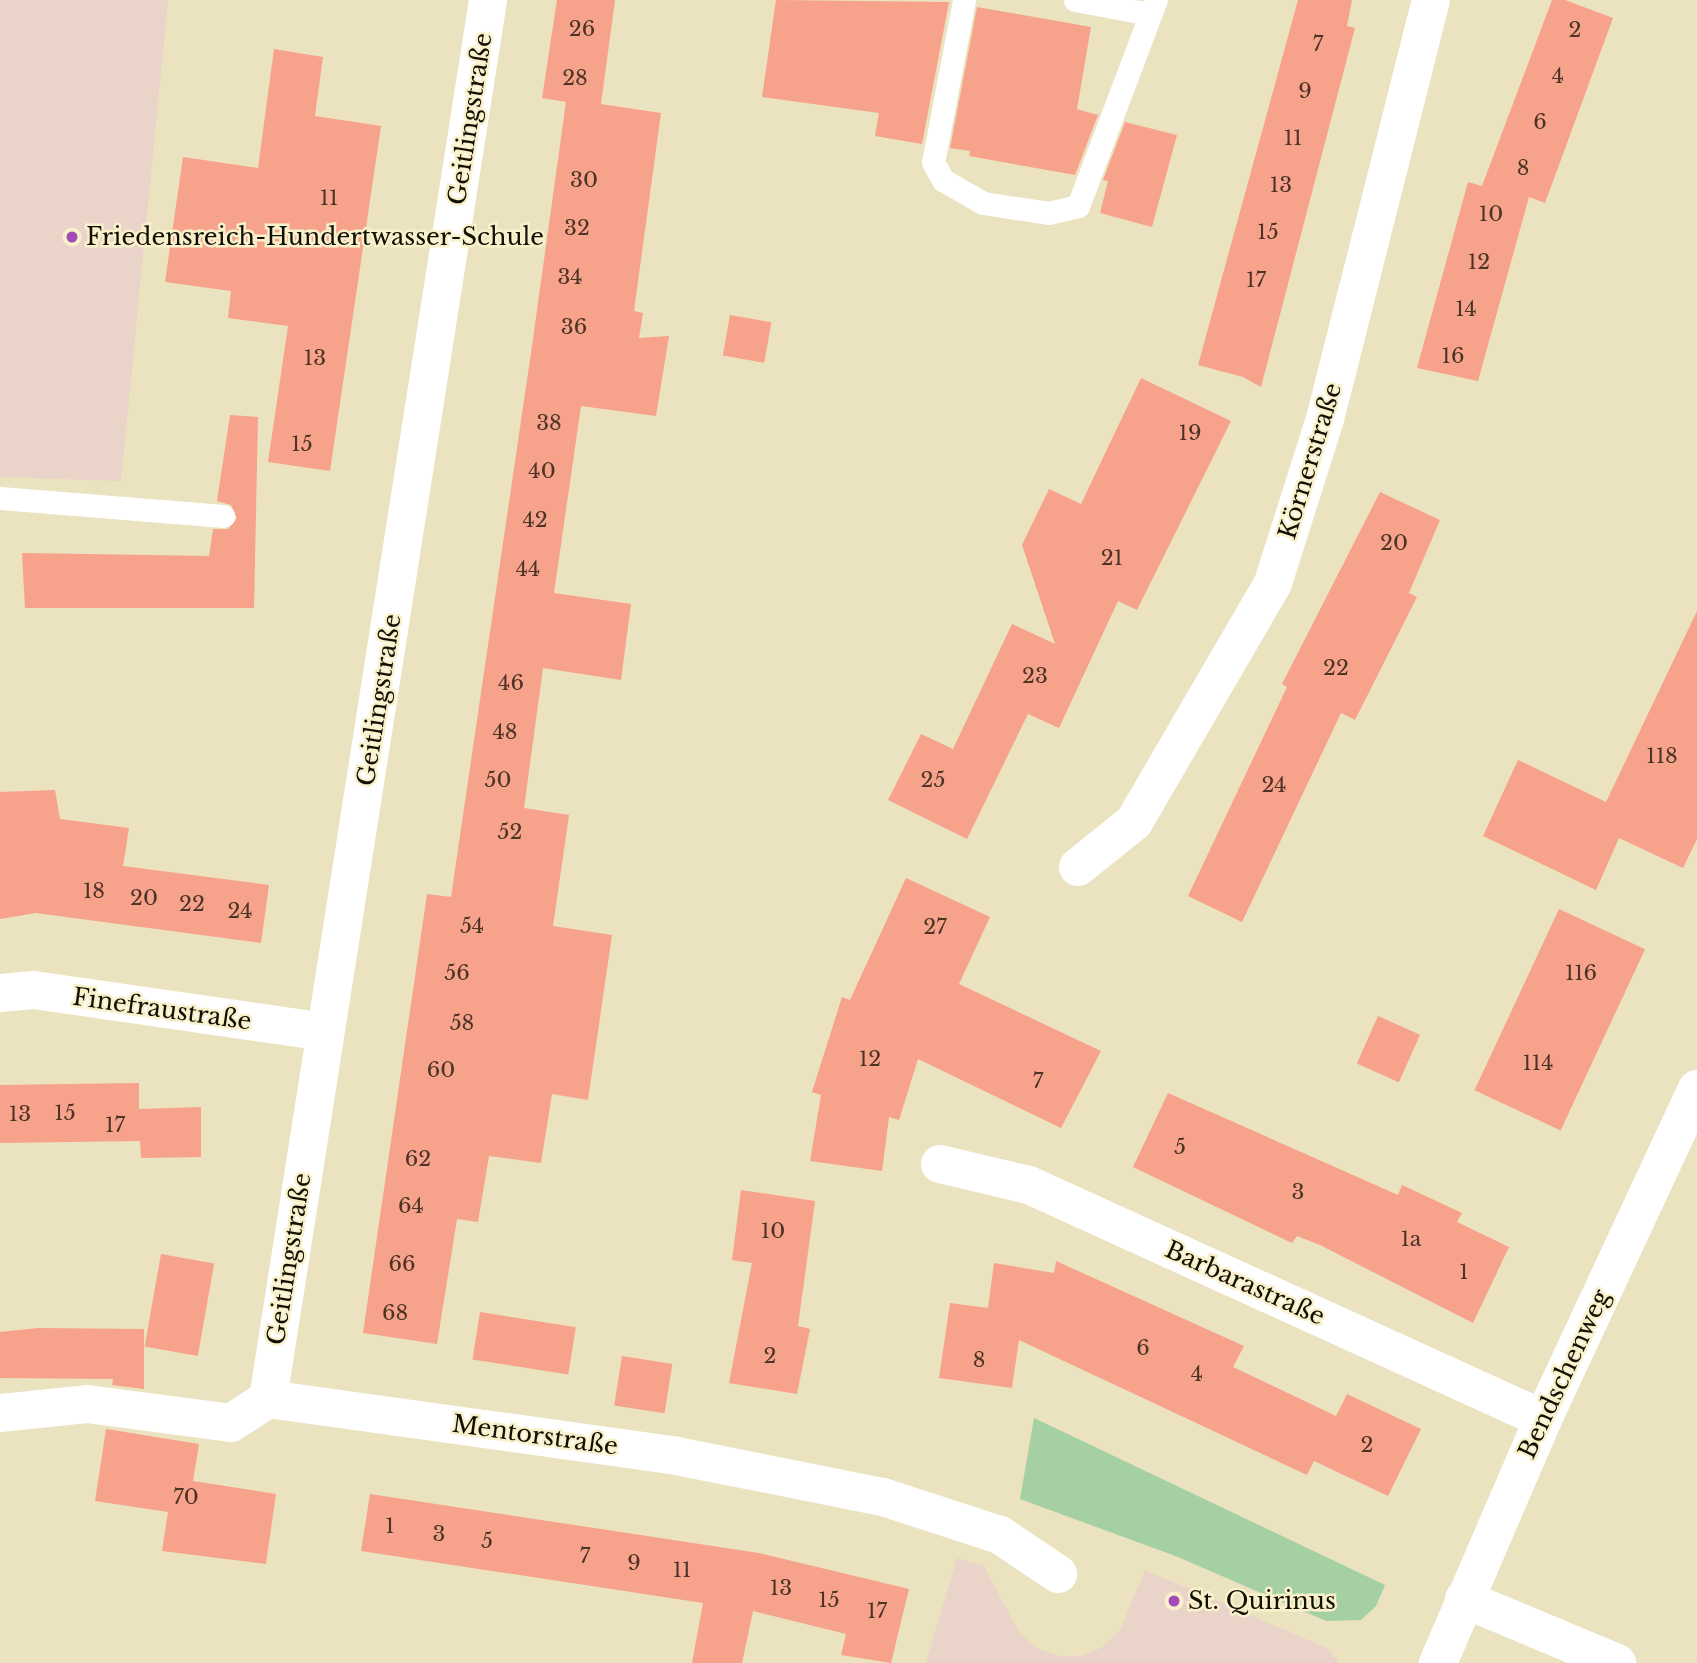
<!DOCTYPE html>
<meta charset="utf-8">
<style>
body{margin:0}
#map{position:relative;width:1697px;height:1663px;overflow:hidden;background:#ebe2bf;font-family:"Libre Baskerville",serif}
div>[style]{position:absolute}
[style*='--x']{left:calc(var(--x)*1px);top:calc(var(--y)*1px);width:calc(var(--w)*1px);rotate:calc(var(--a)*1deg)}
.education>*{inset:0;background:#ead3c8}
.green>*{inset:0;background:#a5d0a4}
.building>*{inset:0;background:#f7a28b;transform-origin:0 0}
.service>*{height:23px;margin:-11.5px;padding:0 11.5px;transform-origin:11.5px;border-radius:11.5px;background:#fff}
.minor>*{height:38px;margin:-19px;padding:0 19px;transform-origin:19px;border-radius:19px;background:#fff}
.tertiary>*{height:38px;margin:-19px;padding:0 19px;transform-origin:19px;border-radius:19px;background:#fff}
.dots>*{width:19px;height:19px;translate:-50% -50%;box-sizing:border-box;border:4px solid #f9f0cc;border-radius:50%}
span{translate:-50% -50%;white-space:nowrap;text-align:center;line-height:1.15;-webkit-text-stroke:5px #f9f0cc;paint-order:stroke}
.number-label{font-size:21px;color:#4b3426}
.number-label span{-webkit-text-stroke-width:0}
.street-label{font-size:24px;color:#120f04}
.poi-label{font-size:24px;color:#120f04}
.left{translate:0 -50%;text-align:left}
</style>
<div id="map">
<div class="education">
<i style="clip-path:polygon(0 0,168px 0,121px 481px,0 477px)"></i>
<i style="clip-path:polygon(957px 1558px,984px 1566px,1019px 1633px,1037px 1648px,1058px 1656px,1080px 1656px,1101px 1648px,1120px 1631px,1145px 1570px,1327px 1648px,1339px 1663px,926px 1663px)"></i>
</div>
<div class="green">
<i style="clip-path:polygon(1034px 1418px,1385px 1585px,1376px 1606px,1361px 1620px,1326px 1621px,1178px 1557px,1020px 1499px)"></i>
</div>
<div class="building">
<i style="clip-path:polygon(557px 0,615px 0,601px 104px,661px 113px,634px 311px,643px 313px,639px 338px,669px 336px,656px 416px,581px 406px,554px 593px,631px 604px,621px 680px,543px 668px,524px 808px,569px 815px,553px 926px,612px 935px,588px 1100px,552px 1094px,541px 1163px,489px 1156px,478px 1222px,457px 1219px,437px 1344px,363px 1333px,427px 894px,451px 897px,532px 346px,566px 102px,542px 98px)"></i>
<i style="clip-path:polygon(776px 0,949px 2px,922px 144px,875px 136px,879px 113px,762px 97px)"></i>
<i style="clip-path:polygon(1298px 0,1352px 0,1347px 26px,1355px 28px,1261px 387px,1243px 377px,1198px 365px)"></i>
<i style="clip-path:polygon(1552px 0,1565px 0,1613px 18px,1545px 203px,1529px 197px,1478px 381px,1417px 368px,1468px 182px,1482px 186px)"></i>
<i style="clip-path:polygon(977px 7px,1091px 27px,1077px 109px,1098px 115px,1075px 175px,969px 156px,970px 151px,950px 148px)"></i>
<i style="clip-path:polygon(274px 49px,323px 57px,315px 116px,381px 126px,330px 471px,268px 462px,288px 326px,228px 318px,231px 291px,165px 282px,183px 157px,258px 168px)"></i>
<i style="clip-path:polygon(1125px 122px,1177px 135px,1152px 227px,1100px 213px,1108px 181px,1103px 180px)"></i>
<i style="left:730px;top:315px;width:42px;height:41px;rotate:10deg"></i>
<i style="clip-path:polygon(1141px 378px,1231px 421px,1137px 610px,1118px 601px,1059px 728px,1028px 714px,967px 839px,888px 800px,921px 734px,953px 749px,1012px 624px,1055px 644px,1022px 545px,1049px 489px,1081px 504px)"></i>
<i style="clip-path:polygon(230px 415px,258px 417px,254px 608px,25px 608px,22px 553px,209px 556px,213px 529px,228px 529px,237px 518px,231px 505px,217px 501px)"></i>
<i style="clip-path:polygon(1380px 492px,1440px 520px,1409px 593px,1417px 597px,1355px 720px,1341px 713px,1242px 922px,1188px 896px,1287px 687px,1282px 684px)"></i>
<i style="clip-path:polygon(1697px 611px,1697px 839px,1683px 868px,1619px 838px,1596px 890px,1483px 836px,1518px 760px,1606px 802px)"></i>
<i style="clip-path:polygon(55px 790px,60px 819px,129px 828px,123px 866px,269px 885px,261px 943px,36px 913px,0 919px,0 792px)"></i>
<i style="clip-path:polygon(906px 878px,990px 917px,959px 984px,1101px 1051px,1061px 1128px,918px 1059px,899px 1120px,889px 1117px,882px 1171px,810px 1161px,821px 1095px,812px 1092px,842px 997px,850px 1000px)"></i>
<i style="left:1559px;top:909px;width:95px;height:200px;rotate:25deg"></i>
<i style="left:1378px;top:1016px;width:46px;height:52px;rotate:24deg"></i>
<i style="clip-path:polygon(139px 1083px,139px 1109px,201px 1107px,201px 1157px,141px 1158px,140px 1141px,0 1143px,0 1085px)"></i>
<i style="clip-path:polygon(1168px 1093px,1398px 1195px,1402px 1185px,1462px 1213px,1457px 1222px,1509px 1247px,1473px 1323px,1320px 1245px,1297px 1236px,1292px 1243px,1133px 1167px)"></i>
<i style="clip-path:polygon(741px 1190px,815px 1201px,798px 1326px,810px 1329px,797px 1394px,729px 1383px,752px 1263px,732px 1260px)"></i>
<i style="left:161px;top:1254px;width:54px;height:94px;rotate:10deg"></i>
<i style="clip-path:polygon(1056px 1261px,1244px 1346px,1233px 1367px,1336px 1416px,1347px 1394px,1421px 1429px,1388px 1496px,1314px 1461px,1307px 1475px,1019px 1340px,1012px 1388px,939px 1378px,950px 1303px,988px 1308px,994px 1263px,1054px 1273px)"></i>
<i style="left:480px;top:1312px;width:97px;height:48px;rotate:9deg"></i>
<i style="clip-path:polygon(38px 1328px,144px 1329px,144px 1389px,112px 1385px,113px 1379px,0 1378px,0 1332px)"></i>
<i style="left:622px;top:1356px;width:51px;height:50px;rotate:9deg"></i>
<i style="clip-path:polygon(106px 1429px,199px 1444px,193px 1481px,276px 1494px,266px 1564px,162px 1551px,168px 1512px,95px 1501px)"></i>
<i style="clip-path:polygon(370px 1494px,759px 1553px,909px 1589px,891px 1663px,841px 1655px,846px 1634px,753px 1611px,742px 1663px,692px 1663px,703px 1603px,361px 1551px)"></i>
</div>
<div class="service">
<i style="--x:964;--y:0;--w:165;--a:100.8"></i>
<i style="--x:933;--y:162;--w:21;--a:61"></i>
<i style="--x:943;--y:180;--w:46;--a:29.9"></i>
<i style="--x:983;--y:203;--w:66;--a:8.7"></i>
<i style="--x:1048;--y:213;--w:31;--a:-13"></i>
<i style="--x:1078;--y:206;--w:220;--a:-69.3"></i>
<i style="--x:1075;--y:0;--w:76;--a:10.6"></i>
<i style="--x:0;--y:498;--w:224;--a:4.6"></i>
</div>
<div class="minor">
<i style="--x:1078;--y:867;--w:72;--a:-38.8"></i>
<i style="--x:1134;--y:822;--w:276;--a:-59.8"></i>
<i style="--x:1273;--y:583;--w:172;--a:-72.4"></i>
<i style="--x:1325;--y:419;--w:432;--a:-75.8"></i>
<i style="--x:0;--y:993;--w:34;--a:-5"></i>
<i style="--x:34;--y:990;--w:293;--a:8.2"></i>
<i style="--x:940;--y:1164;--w:91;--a:13.3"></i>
<i style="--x:1029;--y:1185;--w:565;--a:24.48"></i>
<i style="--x:268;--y:1399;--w:1416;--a:-81.06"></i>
<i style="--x:0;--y:1413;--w:87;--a:-5.9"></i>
<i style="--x:87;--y:1404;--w:145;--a:7.5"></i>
<i style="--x:231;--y:1423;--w:44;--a:-33"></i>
<i style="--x:268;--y:1399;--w:408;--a:7.9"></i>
<i style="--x:672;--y:1455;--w:215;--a:11.3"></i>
<i style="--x:883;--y:1497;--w:123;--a:18"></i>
<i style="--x:1000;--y:1535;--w:70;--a:33.9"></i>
<i style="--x:1464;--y:1599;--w:166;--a:22.7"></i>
</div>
<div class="tertiary">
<i style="--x:1438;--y:1663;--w:266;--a:-66.7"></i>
<i style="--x:1543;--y:1419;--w:364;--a:-65"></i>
</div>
<div class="dots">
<i style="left:72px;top:237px;background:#a54bb7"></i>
<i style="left:1174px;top:1601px;background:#a54bb7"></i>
</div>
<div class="number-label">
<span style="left:582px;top:29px">26</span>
<span style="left:1575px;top:30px">2</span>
<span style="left:1318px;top:44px">7</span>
<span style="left:1558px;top:76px">4</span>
<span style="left:575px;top:78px">28</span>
<span style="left:1305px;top:91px">9</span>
<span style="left:1540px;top:122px">6</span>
<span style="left:1293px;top:138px">11</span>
<span style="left:1523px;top:168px">8</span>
<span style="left:584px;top:180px">30</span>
<span style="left:1281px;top:185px">13</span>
<span style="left:329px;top:198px">11</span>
<span style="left:1491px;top:214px">10</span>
<span style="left:577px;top:228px">32</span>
<span style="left:1268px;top:232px">15</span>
<span style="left:1479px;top:262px">12</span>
<span style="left:570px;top:277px">34</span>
<span style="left:1256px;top:280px">17</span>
<span style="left:1466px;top:309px">14</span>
<span style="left:574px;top:327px">36</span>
<span style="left:1453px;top:356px">16</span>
<span style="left:315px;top:358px">13</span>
<span style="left:549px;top:423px">38</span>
<span style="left:1190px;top:433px">19</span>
<span style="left:302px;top:444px">15</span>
<span style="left:542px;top:471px">40</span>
<span style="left:535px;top:520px">42</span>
<span style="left:1394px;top:543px">20</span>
<span style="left:1112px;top:558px">21</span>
<span style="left:528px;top:569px">44</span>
<span style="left:1336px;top:668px">22</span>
<span style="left:1035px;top:676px">23</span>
<span style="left:511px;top:683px">46</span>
<span style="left:505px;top:732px">48</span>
<span style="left:1662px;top:756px">118</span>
<span style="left:498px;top:780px">50</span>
<span style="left:933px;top:780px">25</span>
<span style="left:1274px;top:785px">24</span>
<span style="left:510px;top:832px">52</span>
<span style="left:94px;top:891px">18</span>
<span style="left:144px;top:898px">20</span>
<span style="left:192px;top:904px">22</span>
<span style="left:240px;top:911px">24</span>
<span style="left:472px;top:926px">54</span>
<span style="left:935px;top:927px">27</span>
<span style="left:457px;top:973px">56</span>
<span style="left:1581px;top:973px">116</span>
<span style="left:462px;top:1023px">58</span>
<span style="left:870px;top:1059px">12</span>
<span style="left:1538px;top:1063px">114</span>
<span style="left:441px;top:1070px">60</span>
<span style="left:1038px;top:1081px">7</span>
<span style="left:65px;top:1113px">15</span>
<span style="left:20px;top:1114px">13</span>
<span style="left:115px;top:1125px">17</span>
<span style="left:1180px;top:1147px">5</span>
<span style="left:418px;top:1159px">62</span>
<span style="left:1298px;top:1192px">3</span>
<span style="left:411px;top:1206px">64</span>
<span style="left:773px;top:1231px">10</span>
<span style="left:1411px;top:1239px">1a</span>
<span style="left:402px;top:1264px">66</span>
<span style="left:1464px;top:1272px">1</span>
<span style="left:395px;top:1313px">68</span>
<span style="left:1143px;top:1348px">6</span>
<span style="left:770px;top:1356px">2</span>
<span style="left:979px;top:1360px">8</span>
<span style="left:1197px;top:1374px">4</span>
<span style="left:1367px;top:1445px">2</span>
<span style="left:186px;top:1497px">70</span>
<span style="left:390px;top:1526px">1</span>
<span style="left:439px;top:1534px">3</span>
<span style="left:487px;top:1541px">5</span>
<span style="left:585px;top:1556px">7</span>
<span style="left:634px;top:1563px">9</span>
<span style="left:682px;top:1570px">11</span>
<span style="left:781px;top:1588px">13</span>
<span style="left:829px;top:1600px">15</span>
<span style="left:877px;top:1611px">17</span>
</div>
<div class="street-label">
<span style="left:470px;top:119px;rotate:-81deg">Geitlingstraße</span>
<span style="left:1310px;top:461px;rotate:-73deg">Körnerstraße</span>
<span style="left:379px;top:700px;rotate:-81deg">Geitlingstraße</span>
<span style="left:162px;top:1009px;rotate:8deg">Finefraustraße</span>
<span style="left:289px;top:1259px;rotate:-81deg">Geitlingstraße</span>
<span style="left:1245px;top:1283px;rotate:24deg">Barbarastraße</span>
<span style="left:1564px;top:1374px;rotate:-65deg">Bendschenweg</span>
<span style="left:535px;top:1435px;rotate:8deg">Mentorstraße</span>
</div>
<div class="poi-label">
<span class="left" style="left:86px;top:237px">Friedensreich-Hundertwasser-Schule</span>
<span class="left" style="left:1188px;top:1601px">St. Quirinus</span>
</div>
</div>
